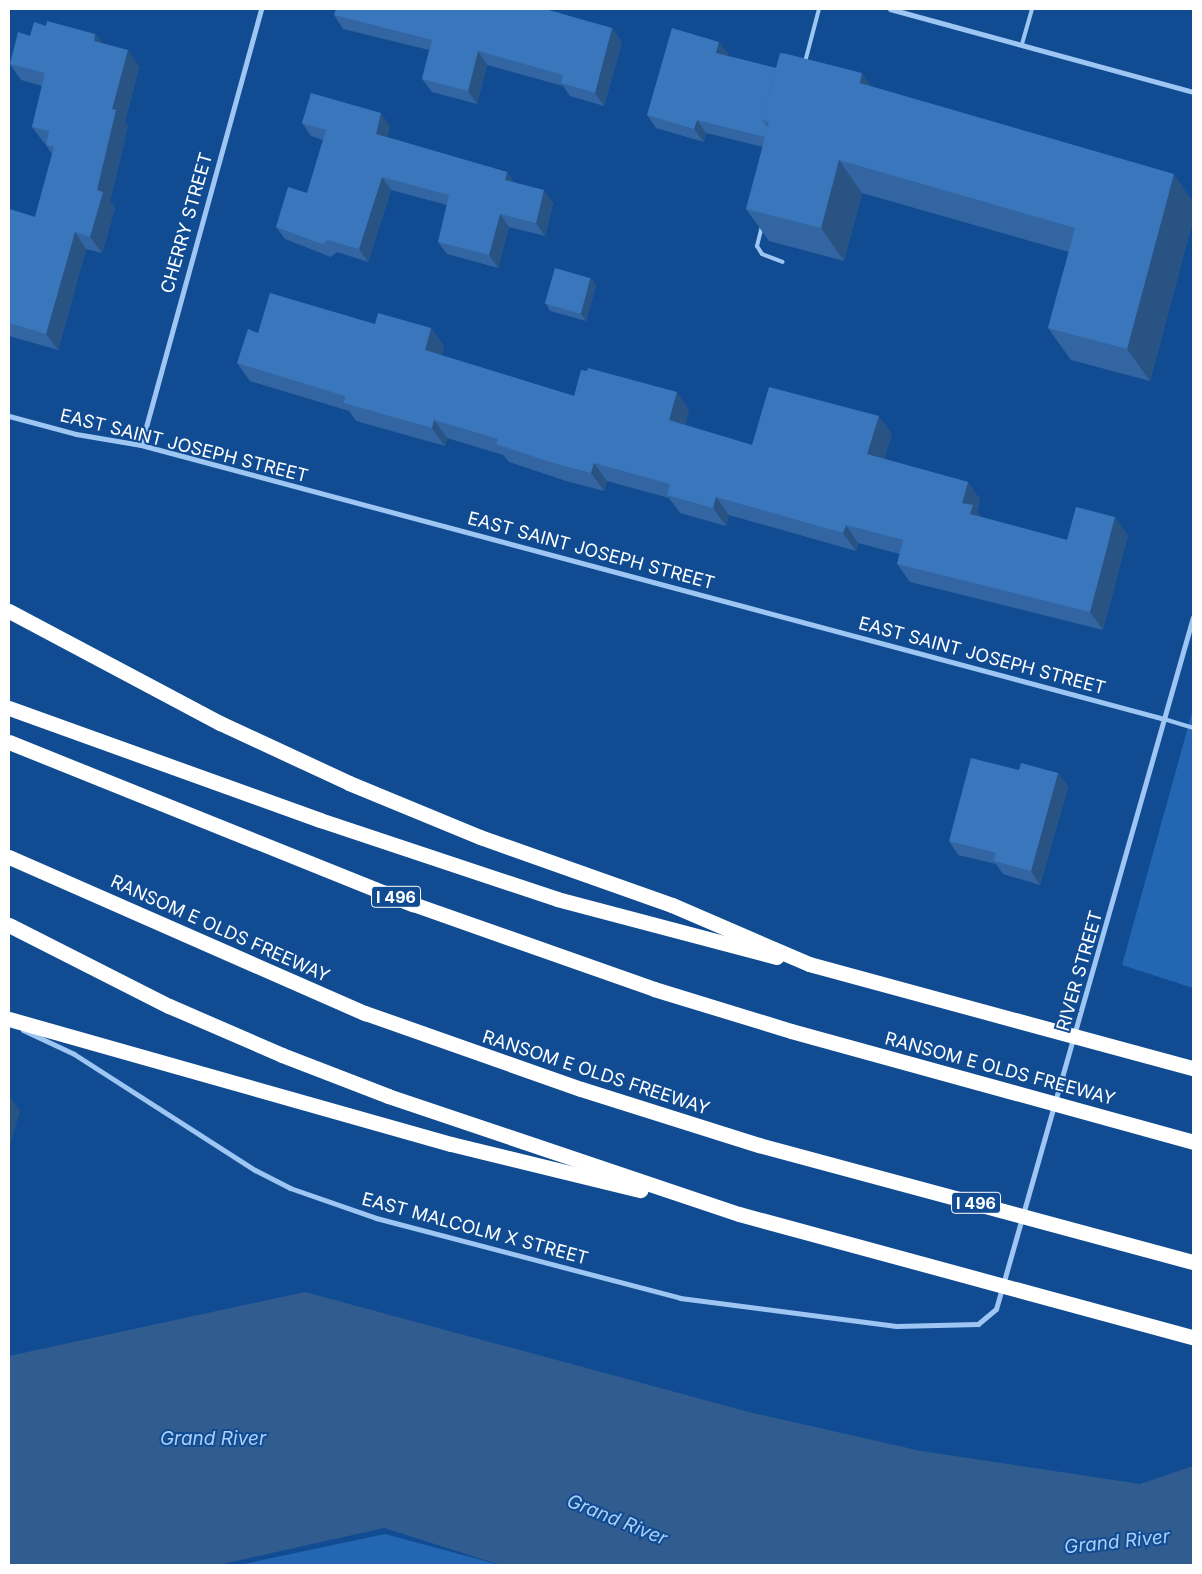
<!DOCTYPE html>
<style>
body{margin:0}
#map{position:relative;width:1202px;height:1574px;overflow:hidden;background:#114c93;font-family:Inter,sans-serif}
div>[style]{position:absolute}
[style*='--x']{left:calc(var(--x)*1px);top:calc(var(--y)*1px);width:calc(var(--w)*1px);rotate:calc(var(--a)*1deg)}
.green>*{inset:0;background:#2366b2}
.water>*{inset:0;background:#305c90}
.lane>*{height:4px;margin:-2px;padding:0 2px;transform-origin:2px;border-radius:2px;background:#9ec6f3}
.street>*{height:5px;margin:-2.5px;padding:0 2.5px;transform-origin:2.5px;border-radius:2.5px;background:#9ec6f3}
.highway>*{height:15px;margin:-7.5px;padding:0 7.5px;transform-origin:7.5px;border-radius:7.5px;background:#fff}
.highway-bridge>*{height:15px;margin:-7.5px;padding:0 7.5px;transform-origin:7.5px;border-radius:7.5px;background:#fff}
.wall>*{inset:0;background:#3265a1}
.shaded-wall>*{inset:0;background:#295383}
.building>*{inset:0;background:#3a76bb;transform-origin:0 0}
span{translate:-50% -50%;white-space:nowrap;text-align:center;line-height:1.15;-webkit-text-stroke:4px #114c93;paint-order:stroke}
.shield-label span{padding:1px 4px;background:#114c93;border:1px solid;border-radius:4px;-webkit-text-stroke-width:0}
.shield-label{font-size:16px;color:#fff;font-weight:700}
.street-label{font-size:18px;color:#fff}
.water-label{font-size:19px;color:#aad0fa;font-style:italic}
.frame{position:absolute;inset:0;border:10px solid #fff;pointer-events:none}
</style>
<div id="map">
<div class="green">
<i style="clip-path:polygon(1193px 709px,1193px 988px,1122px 965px)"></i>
<i style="clip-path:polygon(385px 1534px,500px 1565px,239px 1565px)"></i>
</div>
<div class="water">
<i style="clip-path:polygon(305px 1292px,749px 1412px,921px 1451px,1140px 1484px,1193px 1466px,1193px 1565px,501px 1565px,384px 1528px,218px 1565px,9px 1565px,9px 1356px)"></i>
</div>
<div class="lane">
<i style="--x:1022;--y:44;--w:36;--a:-74"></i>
<i style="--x:805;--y:62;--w:55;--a:-75.2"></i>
<i style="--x:762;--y:226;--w:21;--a:104"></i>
<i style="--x:757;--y:246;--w:9;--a:58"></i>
<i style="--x:762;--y:254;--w:22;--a:21"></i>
<i style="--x:1164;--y:719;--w:30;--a:17"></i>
</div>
<div class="street">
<i style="--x:890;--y:9;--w:314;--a:15.3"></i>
<i style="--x:9;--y:416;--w:69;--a:15"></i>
<i style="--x:76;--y:434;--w:66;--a:9.6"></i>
<i style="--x:141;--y:445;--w:1059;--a:14.99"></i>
<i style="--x:141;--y:445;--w:452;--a:-74.6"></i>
<i style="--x:23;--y:1030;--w:56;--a:25.2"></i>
<i style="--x:74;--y:1054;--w:215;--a:32.7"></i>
<i style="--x:255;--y:1170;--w:39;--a:27"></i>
<i style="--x:290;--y:1188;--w:91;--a:19.2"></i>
<i style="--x:376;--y:1218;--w:314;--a:14.7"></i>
<i style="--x:680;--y:1298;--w:218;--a:7.4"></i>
<i style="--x:896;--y:1326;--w:82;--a:-1.4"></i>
<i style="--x:978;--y:1324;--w:23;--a:-40"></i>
<i style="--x:996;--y:1309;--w:719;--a:-74.11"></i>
</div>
<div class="highway">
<i style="--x:9;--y:611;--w:239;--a:28"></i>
<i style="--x:220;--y:723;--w:142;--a:24.9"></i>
<i style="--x:349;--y:783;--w:142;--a:22.4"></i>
<i style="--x:480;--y:837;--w:204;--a:19.5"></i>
<i style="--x:672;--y:905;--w:149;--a:23.3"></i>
<i style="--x:9;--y:708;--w:331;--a:19.8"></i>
<i style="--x:320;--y:820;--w:250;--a:18.4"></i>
<i style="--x:557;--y:899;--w:227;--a:14.8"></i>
<i style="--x:9;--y:742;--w:435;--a:21.9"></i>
<i style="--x:413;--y:904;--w:256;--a:19.4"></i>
<i style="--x:654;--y:989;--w:143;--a:17"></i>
<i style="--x:9;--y:857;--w:389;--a:23.7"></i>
<i style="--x:365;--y:1013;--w:229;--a:19.4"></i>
<i style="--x:581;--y:1089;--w:187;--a:17.5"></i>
<i style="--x:9;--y:925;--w:179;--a:26.9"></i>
<i style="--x:169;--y:1006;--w:123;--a:23.4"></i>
<i style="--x:282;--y:1055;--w:114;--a:21.1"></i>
<i style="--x:388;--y:1096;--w:370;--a:18.6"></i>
<i style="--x:9;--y:1019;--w:459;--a:15.8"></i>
<i style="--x:451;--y:1144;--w:195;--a:13.7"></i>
</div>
<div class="highway-bridge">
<i style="--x:809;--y:964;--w:398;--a:15.2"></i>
<i style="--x:791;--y:1031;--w:417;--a:15.4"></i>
<i style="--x:759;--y:1145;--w:449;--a:15.1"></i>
<i style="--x:739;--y:1214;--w:470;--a:15.2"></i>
</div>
<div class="wall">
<i style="clip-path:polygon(334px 15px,612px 28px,622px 42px,604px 106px,570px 96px,563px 86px,487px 65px,477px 104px,432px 92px,422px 79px,429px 50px,343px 29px)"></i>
<i style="clip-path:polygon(95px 34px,102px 43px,139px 67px,125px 122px,128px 126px,110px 201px,115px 208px,102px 253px,86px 249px,58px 350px,9px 336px,9px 209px,35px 217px,52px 154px,46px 145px,46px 144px,44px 143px,32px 127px,42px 86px,21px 80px,10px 64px,30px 36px)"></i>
<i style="clip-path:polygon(729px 55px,728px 56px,776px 68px,872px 87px,1193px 202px,1193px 220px,1150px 381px,1071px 360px,1048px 328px,1069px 252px,862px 193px,844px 261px,769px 241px,746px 209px,763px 147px,706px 133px,704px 142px,656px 128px,647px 115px)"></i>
<i style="clip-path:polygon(302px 123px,390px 126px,387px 137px,507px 172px,514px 183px,553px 203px,545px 236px,509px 227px,498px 268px,447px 254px,438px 242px,447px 205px,391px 190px,368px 262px,337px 252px,331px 257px,285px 239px,276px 227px,307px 193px,323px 140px,311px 136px)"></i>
<i style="clip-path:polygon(596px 285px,586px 321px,550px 311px,546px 304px)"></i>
<i style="clip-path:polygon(375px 324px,431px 328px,444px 346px,441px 355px,574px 396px,689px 410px,685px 425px,752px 445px,892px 434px,884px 459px,968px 482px,980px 500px,977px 512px,981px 517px,1067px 540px,1128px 535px,1103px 630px,910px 582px,897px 564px,900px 554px,858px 543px,856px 551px,729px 515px,726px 526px,680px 513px,669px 498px,607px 481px,604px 491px,566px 481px,509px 462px,503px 455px,447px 438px,445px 446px,356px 421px,349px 411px,250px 381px,237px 363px,258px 333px)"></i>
<i style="clip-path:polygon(1019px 770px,1058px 773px,1068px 787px,1040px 885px,1003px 874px,996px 864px,958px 855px,949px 841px)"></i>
</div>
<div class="shaded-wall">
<i style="clip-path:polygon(612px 28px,622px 42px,604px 106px,595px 93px)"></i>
<i style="clip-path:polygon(95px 34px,107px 51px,94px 41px)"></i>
<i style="clip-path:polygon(719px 42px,729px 55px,725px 67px,716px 53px)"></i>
<i style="clip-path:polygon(128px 50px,139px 67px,125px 122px,128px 126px,110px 201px,115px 208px,102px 253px,90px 237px,97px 190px,112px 109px)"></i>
<i style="clip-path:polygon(478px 51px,487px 65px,477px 104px,468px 91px)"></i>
<i style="clip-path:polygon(862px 73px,885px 106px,860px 83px)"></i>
<i style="clip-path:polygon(381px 113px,390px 126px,384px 146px,376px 134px)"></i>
<i style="clip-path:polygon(697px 120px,706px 133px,704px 142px,694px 129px)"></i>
<i style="clip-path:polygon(839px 160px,862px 193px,844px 261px,821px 228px)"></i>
<i style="clip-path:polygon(507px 172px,516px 185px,505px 180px)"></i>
<i style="clip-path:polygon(1174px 174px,1193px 202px,1193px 220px,1150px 381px,1127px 349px)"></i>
<i style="clip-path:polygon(382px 177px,391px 190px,368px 262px,359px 249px)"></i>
<i style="clip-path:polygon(544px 190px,553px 203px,545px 236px,536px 223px)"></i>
<i style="clip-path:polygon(500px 214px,509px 227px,498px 268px,489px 255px)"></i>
<i style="clip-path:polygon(75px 232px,86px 249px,58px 350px,46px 334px)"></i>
<i style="clip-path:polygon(591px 278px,596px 285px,586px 321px,581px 314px)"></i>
<i style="clip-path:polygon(431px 328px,444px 346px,438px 368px,425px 350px)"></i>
<i style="clip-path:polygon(677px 392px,689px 410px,682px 438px,669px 420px)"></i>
<i style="clip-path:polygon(879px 416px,892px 434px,880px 472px,867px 454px)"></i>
<i style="clip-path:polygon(434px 420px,447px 438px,445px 446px,432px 428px)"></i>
<i style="clip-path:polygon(594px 463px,607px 481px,604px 491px,591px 473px)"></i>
<i style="clip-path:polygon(968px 482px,980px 500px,977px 512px,985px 523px,983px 533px,962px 503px)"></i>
<i style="clip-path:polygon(716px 497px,729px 515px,726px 526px,713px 508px)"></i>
<i style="clip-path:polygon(1115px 517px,1128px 535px,1103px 630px,1090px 612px)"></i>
<i style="clip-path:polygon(846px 525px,858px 543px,856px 551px,843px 533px)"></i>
<i style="clip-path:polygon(1058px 773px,1068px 787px,1040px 885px,1031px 871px)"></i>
<i style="clip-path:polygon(9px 1095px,20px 1111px,9px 1148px)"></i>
</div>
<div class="building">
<i style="clip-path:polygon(336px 9px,545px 9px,612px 28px,595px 93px,561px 83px,563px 75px,478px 51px,468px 91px,422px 79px,432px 40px,334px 15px)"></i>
<i style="clip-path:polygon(47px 21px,95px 34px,94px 41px,128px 50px,112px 109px,116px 110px,97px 190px,103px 192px,90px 237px,75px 232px,46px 334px,9px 323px,9px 209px,35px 217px,54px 147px,46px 145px,49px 131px,32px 127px,45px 73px,10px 64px,18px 32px,30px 36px,34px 22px,46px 26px)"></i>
<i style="clip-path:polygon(672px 28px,719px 42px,716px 53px,776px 68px,762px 120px,768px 128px,765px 137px,697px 120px,694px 129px,647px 115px)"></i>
<i style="clip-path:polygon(780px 53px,787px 54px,862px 73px,860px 83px,1174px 174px,1127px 349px,1048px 328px,1075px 228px,839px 160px,821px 228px,746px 209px,769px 122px,762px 120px)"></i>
<i style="clip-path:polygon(311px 93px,381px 113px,376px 134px,507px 172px,505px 180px,544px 190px,536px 223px,500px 214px,489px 255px,438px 242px,449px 195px,382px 177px,359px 249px,328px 240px,322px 244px,276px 227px,288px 187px,307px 193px,326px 130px,302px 123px)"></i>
<i style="left:555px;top:268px;width:37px;height:37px;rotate:16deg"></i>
<i style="clip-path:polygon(270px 293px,375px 324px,378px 313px,431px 328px,425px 350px,574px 396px,581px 370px,587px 371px,588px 368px,677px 392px,669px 420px,752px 445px,769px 387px,879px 416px,867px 454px,968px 482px,962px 503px,973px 505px,970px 514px,1067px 540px,1076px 507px,1115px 517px,1090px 612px,897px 564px,903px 540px,846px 525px,843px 533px,716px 497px,713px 508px,667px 495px,670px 484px,594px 463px,591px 473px,553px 463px,496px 444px,498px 439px,434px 420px,432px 428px,344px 403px,345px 396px,237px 363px,248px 329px,258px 333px)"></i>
<i style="clip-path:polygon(971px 758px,1019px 770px,1021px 763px,1058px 773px,1031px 871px,994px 861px,996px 853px,949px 841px)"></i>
</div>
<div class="shield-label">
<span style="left:396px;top:897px">I 496</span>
<span style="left:976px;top:1203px">I 496</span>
</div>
<div class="street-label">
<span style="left:187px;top:223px;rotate:-74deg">CHERRY STREET</span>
<span style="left:184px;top:446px;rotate:14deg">EAST SAINT JOSEPH STREET</span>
<span style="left:591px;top:551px;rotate:15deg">EAST SAINT JOSEPH STREET</span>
<span style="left:982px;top:656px;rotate:15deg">EAST SAINT JOSEPH STREET</span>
<span style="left:220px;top:929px;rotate:24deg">RANSOM E OLDS FREEWAY</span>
<span style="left:1080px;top:971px;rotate:-74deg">RIVER STREET</span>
<span style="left:1000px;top:1069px;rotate:15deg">RANSOM E OLDS FREEWAY</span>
<span style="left:596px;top:1073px;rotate:18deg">RANSOM E OLDS FREEWAY</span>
<span style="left:475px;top:1229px;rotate:15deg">EAST MALCOLM X STREET</span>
</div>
<div class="water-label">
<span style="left:213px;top:1439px">Grand River</span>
<span style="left:617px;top:1520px;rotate:22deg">Grand River</span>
<span style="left:1117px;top:1542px;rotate:-6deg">Grand River</span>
</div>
<div class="frame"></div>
</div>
